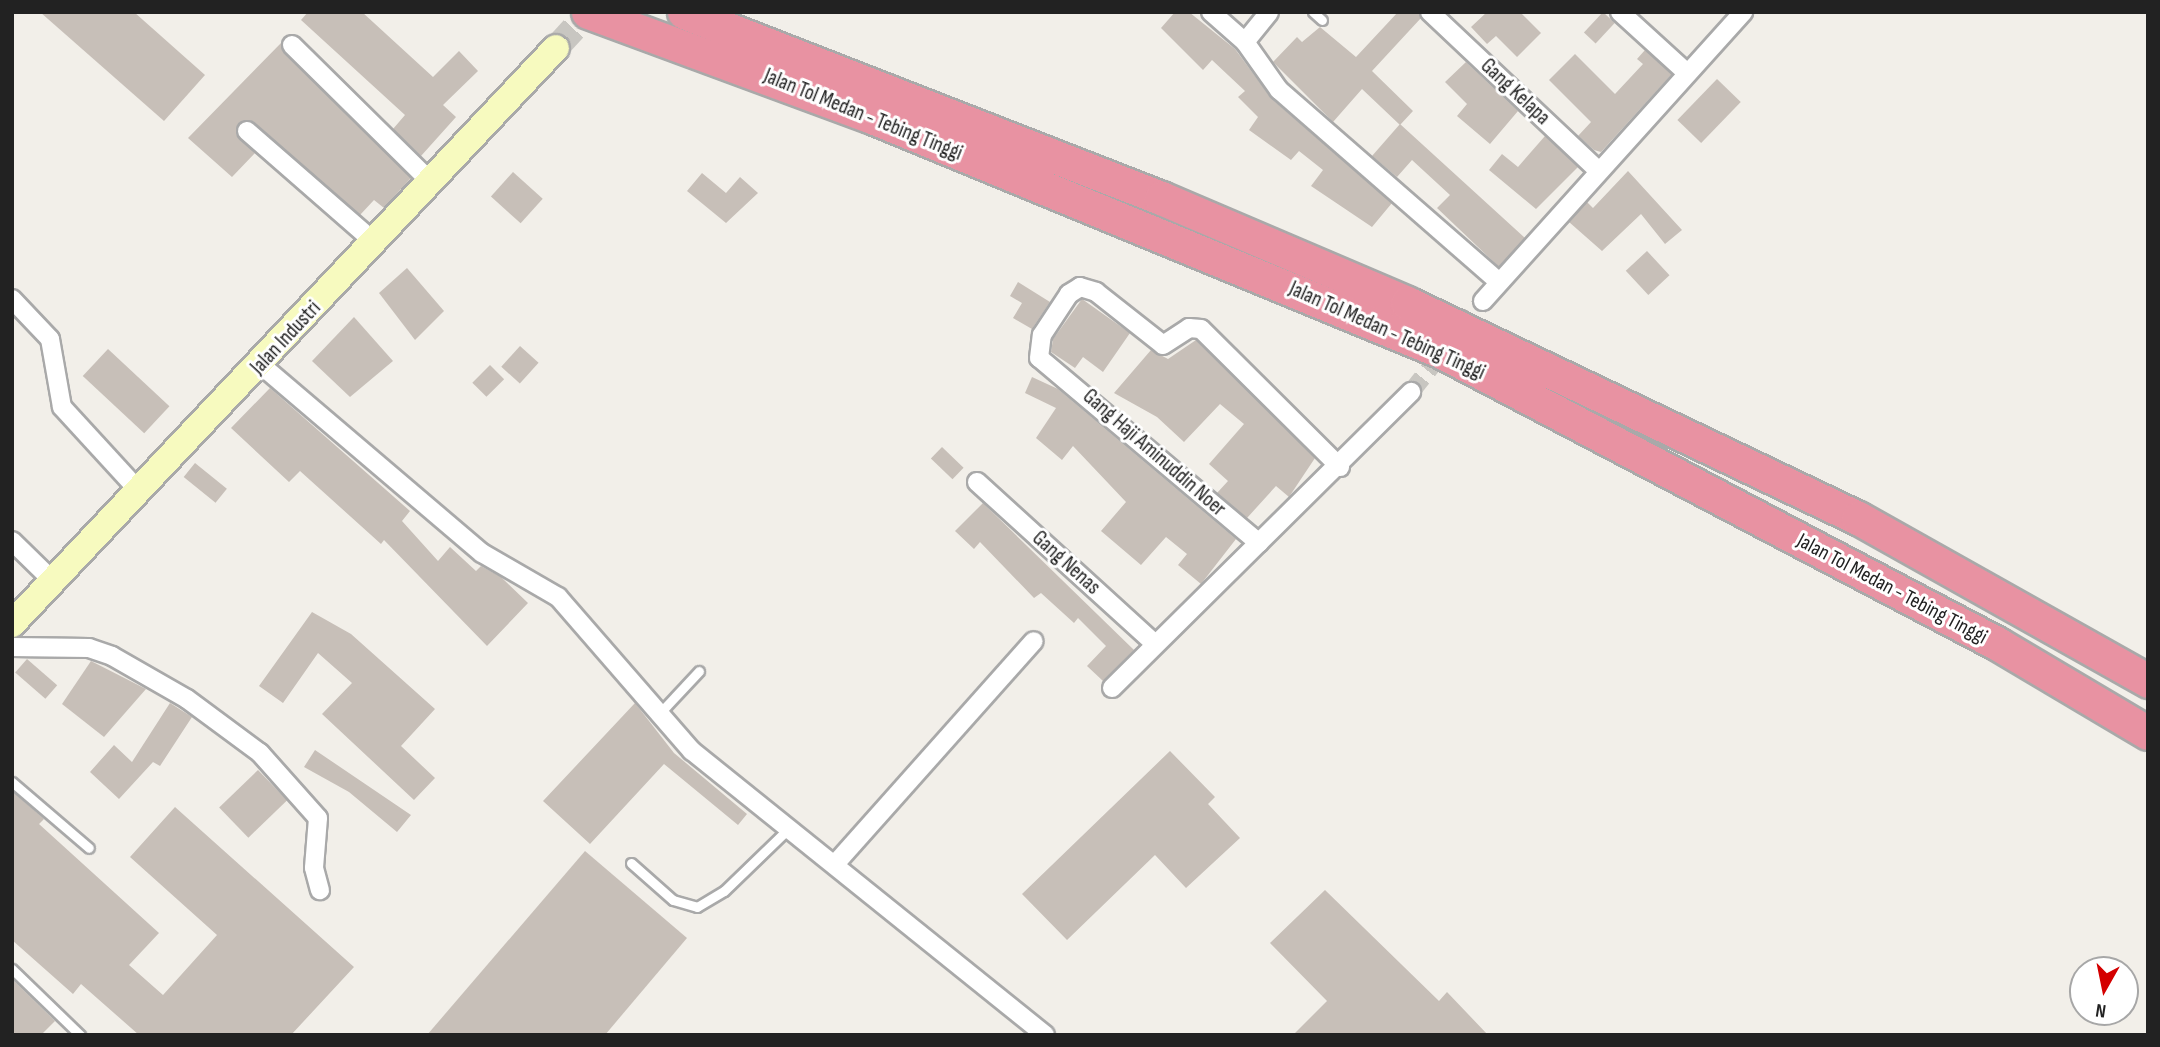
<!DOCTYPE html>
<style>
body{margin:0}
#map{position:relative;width:2160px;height:1047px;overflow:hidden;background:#f2efe9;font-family:"Sofia Sans Condensed",sans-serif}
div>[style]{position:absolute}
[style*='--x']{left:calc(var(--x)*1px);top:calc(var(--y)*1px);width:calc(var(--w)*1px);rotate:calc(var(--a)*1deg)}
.building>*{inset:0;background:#c7bfb8;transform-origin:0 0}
.street-tunnel>*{height:18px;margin-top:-9px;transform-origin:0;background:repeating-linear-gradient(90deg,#c8c6c1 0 18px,transparent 0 27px)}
.secondary-tunnel>*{height:26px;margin-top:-13px;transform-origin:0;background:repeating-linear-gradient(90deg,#c8c6c1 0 26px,transparent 0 39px)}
.roads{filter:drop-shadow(2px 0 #a9a9a9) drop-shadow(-2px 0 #a9a9a9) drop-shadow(0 2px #a9a9a9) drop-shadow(0 -2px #a9a9a9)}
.lane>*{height:9px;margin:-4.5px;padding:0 4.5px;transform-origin:4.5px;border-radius:4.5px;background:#fff}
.street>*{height:18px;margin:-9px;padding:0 9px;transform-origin:9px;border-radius:9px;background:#fff}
.secondary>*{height:26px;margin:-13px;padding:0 13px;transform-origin:13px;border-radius:13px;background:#f7fabf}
.highway>*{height:33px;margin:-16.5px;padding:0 16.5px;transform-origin:16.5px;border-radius:16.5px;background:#e892a2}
span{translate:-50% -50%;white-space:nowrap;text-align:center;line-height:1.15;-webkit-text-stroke:6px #fff;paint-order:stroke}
.street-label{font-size:21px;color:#222}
.frame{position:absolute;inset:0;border:14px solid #222;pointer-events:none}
.north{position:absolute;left:2069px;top:956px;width:70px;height:70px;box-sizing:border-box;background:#fff;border:2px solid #a7a7a7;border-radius:50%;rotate:189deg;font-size:19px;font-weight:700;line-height:28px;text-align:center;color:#222}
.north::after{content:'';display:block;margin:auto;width:24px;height:32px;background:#d40000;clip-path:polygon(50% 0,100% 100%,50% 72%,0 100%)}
</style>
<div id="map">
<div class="building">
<i style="clip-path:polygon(40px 12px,134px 12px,205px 75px,164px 121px)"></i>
<i style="clip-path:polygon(308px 12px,362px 12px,433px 77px,459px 51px,478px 71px,443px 105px,456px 117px,421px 156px,393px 129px,405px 115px,301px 20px)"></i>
<i style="clip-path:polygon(1175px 12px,1189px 12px,1235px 49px,1272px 99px,1392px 203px,1372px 227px,1311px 186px,1323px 170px,1299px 151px,1291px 160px,1249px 130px,1258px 117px,1238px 97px,1245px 91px,1212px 60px,1203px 70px,1161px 28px)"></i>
<i style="clip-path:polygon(1398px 12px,1419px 12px,1421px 18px,1372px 71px,1413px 111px,1400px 125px,1362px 89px,1333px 122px,1273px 62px,1297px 37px,1302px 42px,1320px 27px,1356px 57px)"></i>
<i style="clip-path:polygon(1487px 12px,1520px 12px,1541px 33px,1517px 57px,1496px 36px,1487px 44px,1471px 27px)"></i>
<i style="left:1603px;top:12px;width:16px;height:28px;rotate:43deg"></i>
<i style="clip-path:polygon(281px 43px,411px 178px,384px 208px,374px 200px,360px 215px,250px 120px,239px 123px,236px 134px,255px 153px,232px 177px,188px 138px)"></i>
<i style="clip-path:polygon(1645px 50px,1672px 74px,1601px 152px,1594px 150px,1578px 136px,1591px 122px,1549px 80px,1575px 54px,1615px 94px,1643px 64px,1637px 59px)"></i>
<i style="clip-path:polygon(1466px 62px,1518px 111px,1490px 144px,1457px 116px,1467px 104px,1445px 82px)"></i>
<i style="left:1717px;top:79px;width:33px;height:57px;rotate:44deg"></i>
<i style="clip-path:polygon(1400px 124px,1525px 238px,1499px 267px,1437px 208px,1450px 195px,1412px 160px,1397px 177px,1372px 156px)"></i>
<i style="clip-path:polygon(1545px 136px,1578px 167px,1536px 209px,1489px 170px,1502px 154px,1518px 167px)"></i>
<i style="clip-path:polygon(1628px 171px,1682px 230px,1665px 244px,1641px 214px,1602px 251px,1569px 222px,1587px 202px,1593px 208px)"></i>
<i style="left:513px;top:172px;width:40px;height:33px;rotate:42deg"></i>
<i style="clip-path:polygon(702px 173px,726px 193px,740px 177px,758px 193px,726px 223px,687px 191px)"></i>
<i style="left:1647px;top:251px;width:33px;height:29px;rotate:47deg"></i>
<i style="clip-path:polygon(407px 268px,444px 311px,415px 340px,379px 293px)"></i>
<i style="clip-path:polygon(1018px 282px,1050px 302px,1032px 329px,1013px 318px,1022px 303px,1010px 296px)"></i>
<i style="clip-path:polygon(1082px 299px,1130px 333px,1103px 372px,1083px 357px,1075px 368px,1051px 352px,1053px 339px)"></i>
<i style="clip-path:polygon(354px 317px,393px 361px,350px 397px,312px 361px)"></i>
<i style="clip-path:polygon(1196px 340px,1315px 458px,1289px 497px,1276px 486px,1247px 518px,1217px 493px,1228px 481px,1209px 464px,1244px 424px,1220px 404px,1184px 442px,1157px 417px,1114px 393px,1151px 350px,1168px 359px)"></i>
<i style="left:520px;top:346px;width:25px;height:28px;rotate:42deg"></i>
<i style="left:108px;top:349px;width:84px;height:37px;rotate:43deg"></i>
<i style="left:490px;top:365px;width:20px;height:25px;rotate:45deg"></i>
<i style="clip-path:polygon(1032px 377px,1058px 389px,1236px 539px,1201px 584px,1178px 565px,1187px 554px,1166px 537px,1141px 565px,1101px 531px,1126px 502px,1073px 446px,1062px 460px,1036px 438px,1056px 408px,1025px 393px)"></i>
<i style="clip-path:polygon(270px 388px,410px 511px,402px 521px,438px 561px,450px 547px,476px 571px,481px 566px,501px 577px,528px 603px,487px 646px,384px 540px,381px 544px,300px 471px,289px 482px,231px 428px)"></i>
<i style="left:942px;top:447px;width:30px;height:16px;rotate:44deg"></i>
<i style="left:195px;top:463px;width:41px;height:18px;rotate:39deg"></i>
<i style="clip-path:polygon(983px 503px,1134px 650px,1103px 681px,1087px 666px,1106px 646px,1078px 618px,1074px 623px,1041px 593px,1034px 598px,980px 542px,974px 549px,955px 531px)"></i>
<i style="clip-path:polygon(312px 612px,351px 634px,435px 709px,401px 746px,435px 778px,414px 800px,322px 714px,352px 683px,318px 653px,283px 703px,259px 686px)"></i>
<i style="left:27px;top:659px;width:40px;height:18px;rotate:41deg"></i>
<i style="clip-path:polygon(91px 661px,146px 689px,104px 737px,62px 704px)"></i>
<i style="clip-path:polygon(170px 703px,192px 717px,160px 766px,153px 762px,119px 799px,90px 772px,114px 745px,132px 762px)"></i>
<i style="clip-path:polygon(635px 703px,674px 753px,747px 814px,738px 825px,664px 764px,590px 844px,543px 801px)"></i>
<i style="clip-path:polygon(315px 750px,411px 815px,397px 832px,349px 792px,304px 767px)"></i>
<i style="clip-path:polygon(1170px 751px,1215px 797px,1208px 804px,1240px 838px,1186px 888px,1155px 855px,1067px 940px,1022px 894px)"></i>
<i style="left:258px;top:770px;width:42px;height:54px;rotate:46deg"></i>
<i style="clip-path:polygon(12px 791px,44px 819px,39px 824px,159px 933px,129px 965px,163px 995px,217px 935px,130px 857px,175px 807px,354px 967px,291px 1035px,139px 1035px,81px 984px,73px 994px,12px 940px)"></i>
<i style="clip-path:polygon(585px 851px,687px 938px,605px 1035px,427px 1035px)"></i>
<i style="clip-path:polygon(1325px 890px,1439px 1001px,1447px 992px,1488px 1035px,1293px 1035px,1327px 1001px,1270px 943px)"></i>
<i style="clip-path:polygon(12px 979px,55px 1021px,41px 1035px,12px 1035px)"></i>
</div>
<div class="street-tunnel">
<i style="--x:1411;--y:392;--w:116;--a:-51.6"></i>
</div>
<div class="secondary-tunnel">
<i style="--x:556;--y:48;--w:49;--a:-47.5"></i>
</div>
<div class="roads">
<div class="lane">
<i style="--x:1313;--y:12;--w:12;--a:42"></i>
<i style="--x:658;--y:715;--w:60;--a:-47"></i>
<i style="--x:12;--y:782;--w:101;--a:40.6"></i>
<i style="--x:631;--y:863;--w:56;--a:41.4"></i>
<i style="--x:673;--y:900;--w:25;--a:16"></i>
<i style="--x:697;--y:907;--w:31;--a:-31"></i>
<i style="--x:724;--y:891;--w:86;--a:-44.1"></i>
<i style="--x:12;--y:969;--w:95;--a:44.1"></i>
</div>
<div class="street">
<i style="--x:1211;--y:12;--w:45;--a:41.4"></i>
<i style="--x:1245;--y:42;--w:59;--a:54.7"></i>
<i style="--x:1279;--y:90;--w:292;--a:41.1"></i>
<i style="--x:1430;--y:12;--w:232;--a:43.3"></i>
<i style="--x:1620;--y:12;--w:91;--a:42.3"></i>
<i style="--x:1245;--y:42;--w:38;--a:-51"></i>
<i style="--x:292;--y:45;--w:194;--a:44.6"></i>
<i style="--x:247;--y:131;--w:166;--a:41.1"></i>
<i style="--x:12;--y:299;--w:55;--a:46.5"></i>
<i style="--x:50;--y:339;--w:69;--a:80"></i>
<i style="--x:62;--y:407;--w:113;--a:47.5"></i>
<i style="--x:1483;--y:301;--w:389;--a:-48"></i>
<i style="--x:261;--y:365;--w:290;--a:40.4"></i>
<i style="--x:482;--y:553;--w:88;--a:30.1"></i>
<i style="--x:558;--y:597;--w:204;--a:49"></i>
<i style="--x:692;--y:751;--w:453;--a:38.8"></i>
<i style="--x:977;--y:482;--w:241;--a:42.3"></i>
<i style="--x:12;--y:541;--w:59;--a:44.3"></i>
<i style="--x:1259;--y:543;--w:287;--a:-139.9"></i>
<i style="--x:1039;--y:358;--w:23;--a:-83"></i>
<i style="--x:1042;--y:335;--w:49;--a:-56.6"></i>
<i style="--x:1069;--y:294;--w:13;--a:-32"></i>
<i style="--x:1080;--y:287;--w:17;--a:17"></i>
<i style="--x:1096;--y:292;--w:85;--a:38.3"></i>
<i style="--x:1163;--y:345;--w:31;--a:-33"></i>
<i style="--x:1189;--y:328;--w:12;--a:5"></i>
<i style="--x:1201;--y:329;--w:196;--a:44.8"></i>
<i style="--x:12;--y:647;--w:77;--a:0.7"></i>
<i style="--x:89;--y:648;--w:24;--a:19"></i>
<i style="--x:112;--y:656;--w:86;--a:29.8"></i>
<i style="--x:187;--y:699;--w:91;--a:36.5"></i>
<i style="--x:260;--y:753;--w:87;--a:48.3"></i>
<i style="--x:318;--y:818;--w:50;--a:94.6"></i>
<i style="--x:314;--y:868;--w:23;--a:75"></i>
<i style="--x:1112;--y:688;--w:421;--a:-44.7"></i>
<i style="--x:836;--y:863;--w:297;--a:-48.3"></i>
</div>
<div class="secondary">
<i style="--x:12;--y:624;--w:792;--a:-46.64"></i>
</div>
<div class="highway">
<i style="--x:588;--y:12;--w:303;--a:20.3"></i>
<i style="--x:872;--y:117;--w:614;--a:22.39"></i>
<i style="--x:1440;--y:351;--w:630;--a:27.7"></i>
<i style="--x:1998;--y:644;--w:174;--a:30.7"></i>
<i style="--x:684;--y:12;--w:512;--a:21.3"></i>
<i style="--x:1161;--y:198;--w:267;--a:23.1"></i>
<i style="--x:1407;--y:303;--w:500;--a:25.5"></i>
<i style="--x:1858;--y:518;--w:333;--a:29.3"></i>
</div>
</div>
<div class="street-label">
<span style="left:1515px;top:92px;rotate:43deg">Gang Kelapa</span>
<span style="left:863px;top:115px;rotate:22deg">Jalan Tol Medan - Tebing Tinggi</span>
<span style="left:1387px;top:331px;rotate:24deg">Jalan Tol Medan - Tebing Tinggi</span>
<span style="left:286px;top:338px;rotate:-47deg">Jalan Industri</span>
<span style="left:1154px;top:453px;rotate:41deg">Gang Haji Aminuddin Noer</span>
<span style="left:1066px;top:563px;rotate:42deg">Gang Nenas</span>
<span style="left:1892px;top:589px;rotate:28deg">Jalan Tol Medan - Tebing Tinggi</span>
</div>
<div class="frame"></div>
<div class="north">N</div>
</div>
